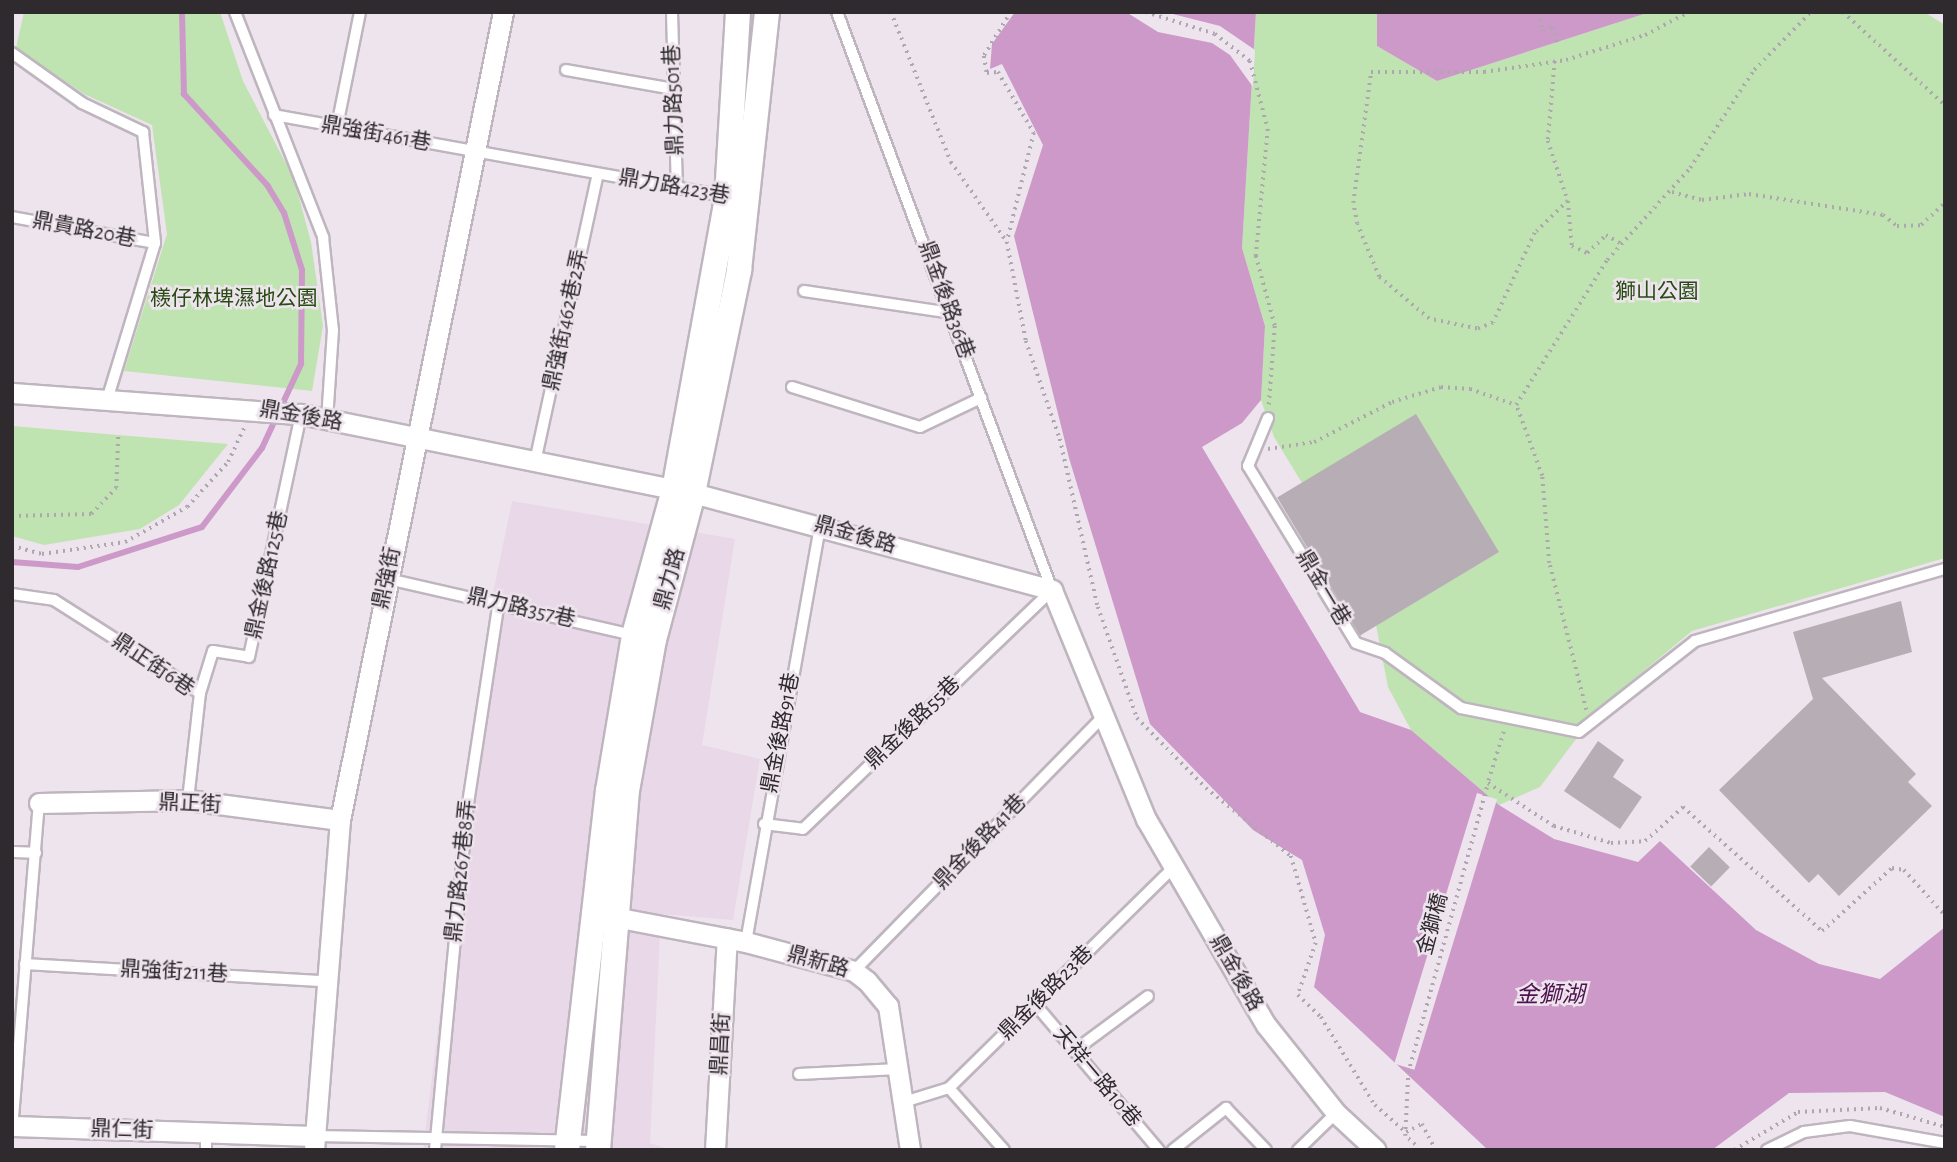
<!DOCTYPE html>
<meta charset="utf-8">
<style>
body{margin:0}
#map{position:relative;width:1957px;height:1162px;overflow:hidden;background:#eee4ed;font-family:"Alegreya Sans","Noto Sans TC",sans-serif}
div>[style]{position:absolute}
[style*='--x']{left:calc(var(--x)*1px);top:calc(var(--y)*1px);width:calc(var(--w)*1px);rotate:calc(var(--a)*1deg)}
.built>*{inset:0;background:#e9d9e8}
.green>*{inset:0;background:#c0e3b2}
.water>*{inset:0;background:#cc99c9}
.pier>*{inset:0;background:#eee4ed;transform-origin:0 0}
.stream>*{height:6px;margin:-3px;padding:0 3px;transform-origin:3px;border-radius:3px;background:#cc99c9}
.building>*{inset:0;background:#b6adb5;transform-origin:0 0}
.path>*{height:3.5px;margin-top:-1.75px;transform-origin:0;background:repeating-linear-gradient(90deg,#afa7af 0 2px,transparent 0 7px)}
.roads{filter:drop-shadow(2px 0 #beb5be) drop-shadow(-2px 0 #beb5be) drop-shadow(0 2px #beb5be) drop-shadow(0 -2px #beb5be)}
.service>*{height:10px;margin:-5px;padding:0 5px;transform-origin:5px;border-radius:5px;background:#fff}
.minor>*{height:19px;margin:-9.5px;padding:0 9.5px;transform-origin:9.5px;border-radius:9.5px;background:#fff}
.tertiary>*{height:24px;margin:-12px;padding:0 12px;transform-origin:12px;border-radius:12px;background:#fff}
span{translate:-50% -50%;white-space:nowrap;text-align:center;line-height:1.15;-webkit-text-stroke:5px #eee4ed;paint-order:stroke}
.street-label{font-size:21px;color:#2e2a2e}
.park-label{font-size:21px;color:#274b13}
.water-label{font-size:23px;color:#4e124e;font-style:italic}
.frame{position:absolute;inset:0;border:14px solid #2e2a2e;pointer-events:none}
</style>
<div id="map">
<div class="built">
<i style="clip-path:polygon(512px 501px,735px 539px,702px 745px,760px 759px,733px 920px,661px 914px,650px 1143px,671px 1150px,423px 1150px,490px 608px)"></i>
</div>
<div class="green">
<i style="clip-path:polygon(24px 12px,220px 12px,243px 81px,294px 179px,311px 242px,323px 326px,312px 391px,124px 371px,167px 234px,152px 125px,84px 94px,16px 48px)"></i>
<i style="clip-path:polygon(1256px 12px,1377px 12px,1377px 46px,1437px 81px,1650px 12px,1924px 12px,1945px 25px,1945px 558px,1692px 631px,1600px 707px,1540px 787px,1499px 805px,1411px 730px,1388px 687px,1376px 625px,1498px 552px,1416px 415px,1302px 483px,1274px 437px,1261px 400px,1265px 326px,1242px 248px)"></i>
<i style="clip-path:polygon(12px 426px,118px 435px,228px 444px,179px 505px,140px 529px,44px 545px,12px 536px)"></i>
</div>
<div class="water">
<i style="clip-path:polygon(1015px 12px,1256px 12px,1242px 248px,1265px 326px,1261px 400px,1242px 423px,1202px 447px,1360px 712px,1411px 730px,1499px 805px,1554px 839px,1638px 862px,1660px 841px,1756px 930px,1819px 964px,1880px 979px,1945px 927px,1945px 1117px,1885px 1092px,1789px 1093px,1712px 1150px,1488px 1150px,1314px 987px,1325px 935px,1302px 860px,1253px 830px,1150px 724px,1069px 458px,1014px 236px,1043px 145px,1002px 64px,990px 69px,992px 44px)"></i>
<i style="clip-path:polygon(1377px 12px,1650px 12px,1437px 81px,1377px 46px)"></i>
</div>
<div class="pier">
<i style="clip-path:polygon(1126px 12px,1165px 12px,1220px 26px,1255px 50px,1253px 87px,1230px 55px,1212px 43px,1158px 32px)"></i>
<i style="left:1477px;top:793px;width:21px;height:283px;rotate:17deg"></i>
</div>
<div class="stream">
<i style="--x:12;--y:562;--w:66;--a:4.3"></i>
<i style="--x:78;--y:567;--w:130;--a:-17.9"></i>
<i style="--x:202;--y:527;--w:99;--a:-52.8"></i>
<i style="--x:262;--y:448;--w:93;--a:-65.1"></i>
<i style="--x:301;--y:364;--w:94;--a:-89.4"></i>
<i style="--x:302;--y:270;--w:60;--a:-107.5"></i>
<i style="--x:284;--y:213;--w:31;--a:-121"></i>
<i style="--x:268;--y:186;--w:125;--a:-132.4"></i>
<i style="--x:184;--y:94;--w:82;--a:-91.4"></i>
</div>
<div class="building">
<i style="left:1416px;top:414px;width:161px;height:162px;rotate:59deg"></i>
<i style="clip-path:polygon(1901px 601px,1912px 652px,1822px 678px,1916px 774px,1908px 782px,1932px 806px,1839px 896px,1818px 874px,1809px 883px,1719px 790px,1813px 699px,1793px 632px)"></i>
<i style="clip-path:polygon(1598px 741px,1624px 760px,1613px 777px,1642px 797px,1620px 829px,1564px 791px)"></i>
<i style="left:1709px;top:847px;width:29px;height:27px;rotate:44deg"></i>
</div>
<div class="path">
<i style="--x:891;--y:12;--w:162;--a:68.2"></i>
<i style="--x:951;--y:162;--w:98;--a:55"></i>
<i style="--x:1011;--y:12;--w:52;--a:121.5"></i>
<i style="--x:984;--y:56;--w:17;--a:80"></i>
<i style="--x:987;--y:73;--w:11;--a:-5"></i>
<i style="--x:998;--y:72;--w:71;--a:59.5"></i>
<i style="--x:1034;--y:133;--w:112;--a:103.9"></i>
<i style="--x:1007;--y:242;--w:101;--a:79.1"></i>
<i style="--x:1026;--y:341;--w:104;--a:70.9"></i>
<i style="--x:1060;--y:439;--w:172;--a:77.3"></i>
<i style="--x:1098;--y:607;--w:118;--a:70.6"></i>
<i style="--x:1137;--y:718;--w:98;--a:45.4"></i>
<i style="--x:1206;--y:788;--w:109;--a:38.7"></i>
<i style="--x:1291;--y:856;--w:91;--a:74"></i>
<i style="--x:1316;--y:943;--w:55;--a:109.1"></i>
<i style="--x:1298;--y:995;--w:32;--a:44"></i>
<i style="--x:1321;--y:1017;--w:103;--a:58.5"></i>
<i style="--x:1375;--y:1105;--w:41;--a:41.1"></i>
<i style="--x:1406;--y:1132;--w:18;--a:-27"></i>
<i style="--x:1422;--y:1124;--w:30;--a:62"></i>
<i style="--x:1146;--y:12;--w:72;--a:17.7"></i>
<i style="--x:1215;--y:34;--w:44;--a:37.6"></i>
<i style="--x:1250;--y:61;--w:70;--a:75.2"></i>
<i style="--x:1268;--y:129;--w:128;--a:95.4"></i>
<i style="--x:1256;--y:256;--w:73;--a:74.8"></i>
<i style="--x:1275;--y:326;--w:79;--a:94.3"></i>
<i style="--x:1538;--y:12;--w:20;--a:75"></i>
<i style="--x:1543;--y:31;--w:11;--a:-22"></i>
<i style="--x:1553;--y:27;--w:19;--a:74"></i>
<i style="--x:1843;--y:12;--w:138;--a:42.4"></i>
<i style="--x:1555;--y:61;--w:80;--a:95"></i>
<i style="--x:1548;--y:141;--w:63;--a:71.6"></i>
<i style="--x:1568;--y:201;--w:45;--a:84.9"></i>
<i style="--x:1572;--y:246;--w:17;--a:25"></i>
<i style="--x:1587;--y:253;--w:26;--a:-43"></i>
<i style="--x:1606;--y:235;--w:20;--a:30"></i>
<i style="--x:1672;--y:192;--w:31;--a:15"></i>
<i style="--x:1702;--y:200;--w:47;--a:-7.3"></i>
<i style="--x:1749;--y:194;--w:136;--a:8.9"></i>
<i style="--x:1883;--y:215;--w:18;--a:38"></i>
<i style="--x:1897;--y:226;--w:24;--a:-2"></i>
<i style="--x:1921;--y:225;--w:33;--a:-43"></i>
<i style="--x:1568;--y:201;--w:46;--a:135.9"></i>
<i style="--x:1535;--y:233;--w:99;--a:115"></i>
<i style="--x:1493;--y:323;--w:17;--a:159"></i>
<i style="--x:1477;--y:329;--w:49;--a:-168.2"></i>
<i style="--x:1429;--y:319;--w:65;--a:-140"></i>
<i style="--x:1379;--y:277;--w:57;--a:-112.5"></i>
<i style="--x:1357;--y:224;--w:21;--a:-101"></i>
<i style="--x:1353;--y:203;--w:132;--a:-82.2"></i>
<i style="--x:1371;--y:72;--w:113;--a:0"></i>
<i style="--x:1484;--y:72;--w:83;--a:-8.3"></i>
<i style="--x:1566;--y:60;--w:83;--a:-17.6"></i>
<i style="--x:1645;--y:35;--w:50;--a:-27.6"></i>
<i style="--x:1268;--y:449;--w:47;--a:-8.7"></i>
<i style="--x:1314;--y:442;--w:88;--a:-27.1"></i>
<i style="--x:1392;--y:402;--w:51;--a:-17"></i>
<i style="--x:1441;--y:387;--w:29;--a:4"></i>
<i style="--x:1470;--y:389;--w:49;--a:19.2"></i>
<i style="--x:12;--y:516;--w:79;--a:-1.5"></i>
<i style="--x:91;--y:514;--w:36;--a:-46"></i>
<i style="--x:116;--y:488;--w:53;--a:-87.8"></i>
<i style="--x:12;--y:546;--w:31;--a:15"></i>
<i style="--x:42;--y:554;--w:84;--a:-8.2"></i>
<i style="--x:125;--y:542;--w:71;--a:-29.4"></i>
<i style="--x:187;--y:507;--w:61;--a:-47.7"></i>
<i style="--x:228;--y:462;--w:38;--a:-65"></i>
<i style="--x:1586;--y:710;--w:152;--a:-104.1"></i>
<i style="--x:1549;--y:563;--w:87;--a:-94.6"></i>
<i style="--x:1542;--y:476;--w:76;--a:-110.1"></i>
<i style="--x:1516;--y:405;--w:171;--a:-57.9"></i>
<i style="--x:1607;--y:260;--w:124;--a:-47.9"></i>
<i style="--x:1690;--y:168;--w:117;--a:-56.9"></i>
<i style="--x:1754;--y:70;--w:81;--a:-45.5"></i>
<i style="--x:1504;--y:732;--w:53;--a:107.4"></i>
<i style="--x:1488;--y:783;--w:79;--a:33.1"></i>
<i style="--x:1554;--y:826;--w:59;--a:16.6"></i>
<i style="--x:1611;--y:843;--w:34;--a:-3"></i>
<i style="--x:1645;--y:841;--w:51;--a:-41.8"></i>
<i style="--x:1683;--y:807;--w:186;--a:41.7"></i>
<i style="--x:1822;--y:931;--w:94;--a:-42"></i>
<i style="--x:1892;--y:868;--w:12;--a:9"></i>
<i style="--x:1904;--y:870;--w:61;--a:47.7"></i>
<i style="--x:1415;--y:1145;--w:13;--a:-138"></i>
<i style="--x:1405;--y:1136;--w:63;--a:-87.3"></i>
<i style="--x:1408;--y:1073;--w:301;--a:-74.6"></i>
<i style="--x:1734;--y:1150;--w:74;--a:-30.7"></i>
<i style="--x:1798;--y:1112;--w:82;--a:-2.8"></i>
<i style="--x:1880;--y:1108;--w:65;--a:16.2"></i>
</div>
<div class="roads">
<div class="service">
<i style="--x:235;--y:12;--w:242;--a:68.6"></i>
<i style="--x:323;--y:237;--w:94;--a:83.9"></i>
<i style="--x:333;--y:330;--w:90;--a:93.8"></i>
<i style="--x:672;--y:12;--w:177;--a:88.4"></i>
<i style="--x:12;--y:53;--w:86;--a:35.5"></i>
<i style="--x:82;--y:103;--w:68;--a:25.4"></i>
<i style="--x:143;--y:132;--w:112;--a:83.8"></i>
<i style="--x:155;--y:243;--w:161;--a:107"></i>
<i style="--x:566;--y:70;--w:110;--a:10"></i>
<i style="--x:274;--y:115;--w:458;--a:10.2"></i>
<i style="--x:337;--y:126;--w:116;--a:-78.6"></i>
<i style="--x:12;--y:217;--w:145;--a:10.3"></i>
<i style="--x:804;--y:291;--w:150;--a:8.5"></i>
<i style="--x:792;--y:387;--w:134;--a:17.4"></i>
<i style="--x:920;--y:427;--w:68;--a:-25.4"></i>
<i style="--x:1268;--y:418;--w:52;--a:112.6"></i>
<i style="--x:1248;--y:466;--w:207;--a:58.6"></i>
<i style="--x:1356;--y:643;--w:31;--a:19"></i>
<i style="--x:1385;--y:653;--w:94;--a:35.9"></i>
<i style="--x:1461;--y:708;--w:120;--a:11.5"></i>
<i style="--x:1579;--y:732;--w:147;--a:-38.1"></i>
<i style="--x:1695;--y:641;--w:260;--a:-16.1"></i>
<i style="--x:535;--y:462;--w:295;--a:-77.7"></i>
<i style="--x:388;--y:579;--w:250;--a:12.9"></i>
<i style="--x:12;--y:594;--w:42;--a:8.1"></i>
<i style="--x:54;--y:600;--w:173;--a:32.5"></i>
<i style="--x:200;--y:693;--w:108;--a:96.4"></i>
<i style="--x:200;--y:693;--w:44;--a:-72.8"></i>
<i style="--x:213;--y:651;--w:36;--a:9"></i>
<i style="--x:249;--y:657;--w:249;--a:-77.9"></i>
<i style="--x:764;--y:824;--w:39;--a:7"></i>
<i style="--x:803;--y:829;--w:345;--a:-43.8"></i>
<i style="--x:1052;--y:590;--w:617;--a:-110.4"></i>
<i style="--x:12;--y:852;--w:24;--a:2"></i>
<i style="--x:746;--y:942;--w:423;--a:-79.9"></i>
<i style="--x:25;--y:964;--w:299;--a:3.3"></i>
<i style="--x:854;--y:971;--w:360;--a:-45.6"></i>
<i style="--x:1035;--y:1004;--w:192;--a:49.7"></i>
<i style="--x:1074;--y:1051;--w:92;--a:-36.6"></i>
<i style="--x:799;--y:1074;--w:99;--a:-2.9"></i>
<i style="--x:949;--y:1088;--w:83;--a:48.4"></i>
<i style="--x:907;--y:1101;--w:44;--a:-17.2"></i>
<i style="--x:949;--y:1088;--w:315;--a:-44.5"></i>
<i style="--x:12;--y:1130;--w:328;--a:-85.3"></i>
<i style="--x:315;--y:1136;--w:282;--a:1"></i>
<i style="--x:206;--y:1150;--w:18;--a:-90"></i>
<i style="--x:435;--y:1150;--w:342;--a:-84.6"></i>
<i style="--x:467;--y:810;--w:210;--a:-81.3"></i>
<i style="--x:1173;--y:1150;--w:68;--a:-38.4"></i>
<i style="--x:1226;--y:1108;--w:58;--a:46.4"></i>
<i style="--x:1298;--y:1150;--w:53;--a:-44.2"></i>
<i style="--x:1767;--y:1150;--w:41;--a:-25.9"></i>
<i style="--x:1804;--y:1132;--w:46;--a:-7.4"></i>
<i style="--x:1850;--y:1126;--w:97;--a:10.1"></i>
</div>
<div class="minor">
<i style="--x:12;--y:393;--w:290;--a:4.2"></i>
<i style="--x:301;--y:414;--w:400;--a:11.4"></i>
<i style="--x:693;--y:493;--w:372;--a:15.1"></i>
<i style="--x:1052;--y:590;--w:248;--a:67.7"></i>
<i style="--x:1146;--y:819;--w:238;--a:59.8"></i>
<i style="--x:1266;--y:1025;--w:112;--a:51.5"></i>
<i style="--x:1336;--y:1113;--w:54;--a:42.8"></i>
<i style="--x:39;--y:803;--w:149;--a:-1.2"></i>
<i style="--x:188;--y:800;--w:153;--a:7.5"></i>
<i style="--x:604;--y:915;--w:145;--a:10.8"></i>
<i style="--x:746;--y:942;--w:112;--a:15"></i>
<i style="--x:854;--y:971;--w:16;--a:38"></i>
<i style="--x:867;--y:981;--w:33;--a:50"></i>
<i style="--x:888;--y:1006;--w:146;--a:81.3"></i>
<i style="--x:13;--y:1126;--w:301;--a:1.9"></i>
<i style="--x:314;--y:1150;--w:331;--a:-85.5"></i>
<i style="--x:340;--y:820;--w:824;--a:-78.59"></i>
<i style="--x:715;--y:1150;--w:212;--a:-86.8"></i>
</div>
<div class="tertiary">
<i style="--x:567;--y:1150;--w:361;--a:-83.5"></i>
<i style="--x:608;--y:791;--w:158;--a:-80.5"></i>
<i style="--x:634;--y:635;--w:150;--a:-74.6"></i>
<i style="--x:674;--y:490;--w:298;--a:-79.7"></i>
<i style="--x:727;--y:197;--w:185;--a:-86.6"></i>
<i style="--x:598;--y:1150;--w:360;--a:-85.4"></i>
<i style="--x:627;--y:791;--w:153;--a:-79.9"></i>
<i style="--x:654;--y:640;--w:152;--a:-75.1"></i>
<i style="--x:693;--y:493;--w:228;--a:-78.3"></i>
<i style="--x:739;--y:270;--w:260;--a:-83.8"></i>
</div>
</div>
<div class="street-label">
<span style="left:674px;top:100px;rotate:-92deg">鼎力路501巷</span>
<span style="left:376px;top:134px;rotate:10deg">鼎強街461巷</span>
<span style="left:674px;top:187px;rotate:10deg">鼎力路423巷</span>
<span style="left:84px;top:230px;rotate:11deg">鼎貴路20巷</span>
<span style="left:946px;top:300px;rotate:70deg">鼎金後路36巷</span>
<span style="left:566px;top:320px;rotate:-78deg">鼎強街462巷2弄</span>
<span style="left:301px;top:416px;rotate:10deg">鼎金後路</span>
<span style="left:855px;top:535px;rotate:16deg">鼎金後路</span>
<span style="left:267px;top:575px;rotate:-78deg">鼎金後路125巷</span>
<span style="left:387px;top:578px;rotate:-78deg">鼎強街</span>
<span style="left:670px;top:579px;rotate:-75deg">鼎力路</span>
<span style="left:1323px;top:588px;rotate:59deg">鼎金一巷</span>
<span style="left:521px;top:608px;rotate:13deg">鼎力路357巷</span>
<span style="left:153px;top:665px;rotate:34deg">鼎正街6巷</span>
<span style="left:913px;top:723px;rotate:-44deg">鼎金後路55巷</span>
<span style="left:781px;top:733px;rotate:-79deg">鼎金後路91巷</span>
<span style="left:190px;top:804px;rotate:3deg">鼎正街</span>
<span style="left:980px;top:842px;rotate:-46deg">鼎金後路41巷</span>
<span style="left:461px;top:871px;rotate:-84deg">鼎力路267巷8弄</span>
<span style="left:1433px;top:924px;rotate:-75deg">金獅橋</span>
<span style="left:818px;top:962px;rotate:16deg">鼎新路</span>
<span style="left:174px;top:972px;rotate:3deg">鼎強街211巷</span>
<span style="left:1236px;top:973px;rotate:60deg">鼎金後路</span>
<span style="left:1046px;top:993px;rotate:-45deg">鼎金後路23巷</span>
<span style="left:721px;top:1044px;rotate:-87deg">鼎昌街</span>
<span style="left:1097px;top:1077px;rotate:50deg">天祥一路10巷</span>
<span style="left:122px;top:1130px;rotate:2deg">鼎仁街</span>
</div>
<div class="park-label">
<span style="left:1657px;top:292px">獅山公園</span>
<span style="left:234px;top:299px">檨仔林埤濕地公園</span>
</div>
<div class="water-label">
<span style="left:1550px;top:996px">金獅湖</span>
</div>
<div class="frame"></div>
</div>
